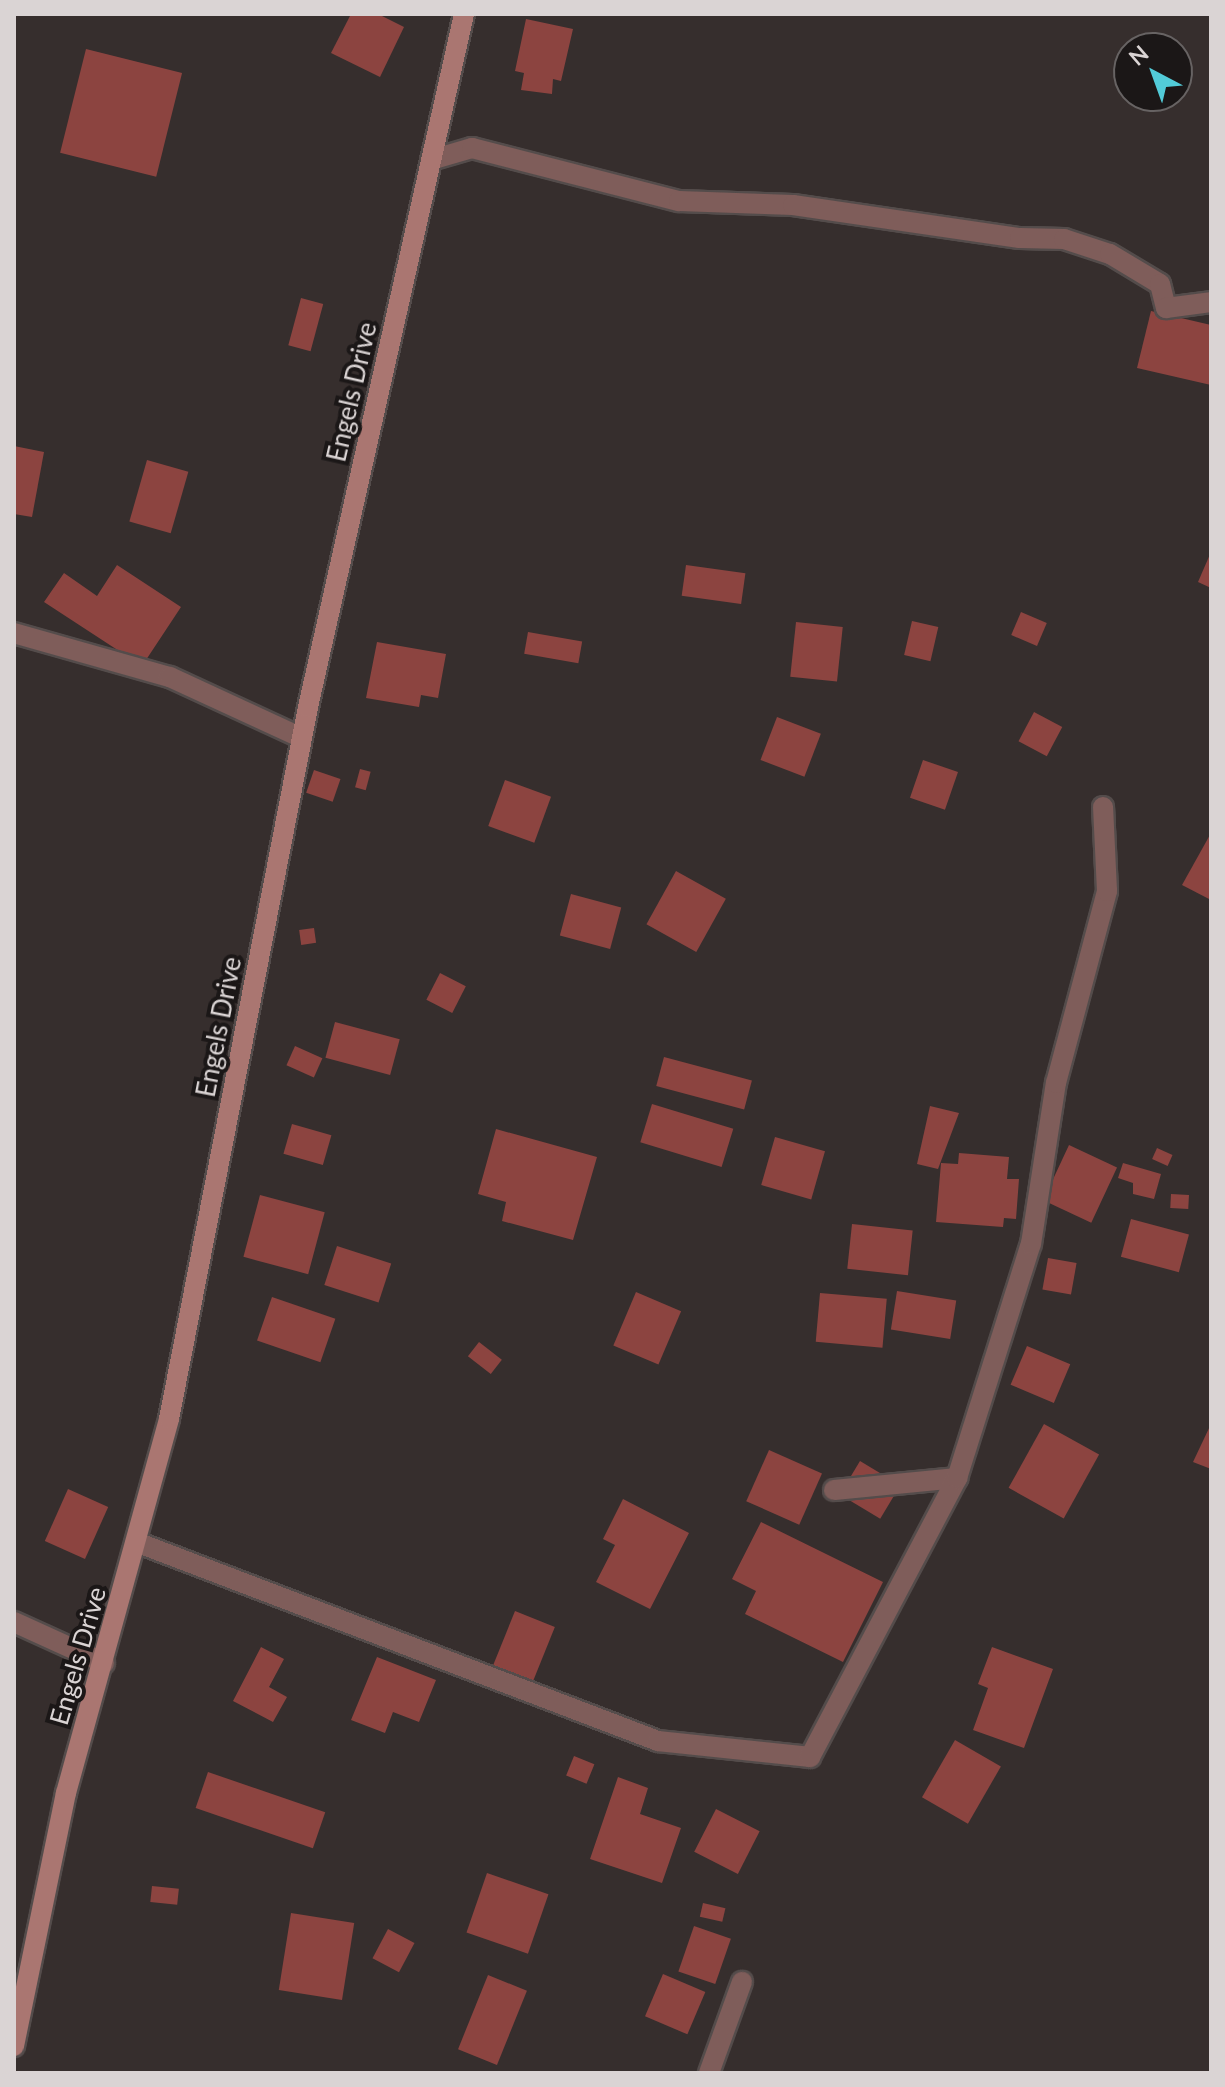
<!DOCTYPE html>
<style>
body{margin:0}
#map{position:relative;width:1225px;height:2087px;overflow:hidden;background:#362e2d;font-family:Lato,sans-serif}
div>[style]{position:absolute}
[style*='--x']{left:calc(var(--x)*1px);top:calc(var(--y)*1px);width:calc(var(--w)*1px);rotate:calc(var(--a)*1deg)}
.building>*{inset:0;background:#8c4440;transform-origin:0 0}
.roads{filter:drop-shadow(2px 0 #544c4b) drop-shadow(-2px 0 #544c4b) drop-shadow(0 2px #544c4b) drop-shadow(0 -2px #544c4b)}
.street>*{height:20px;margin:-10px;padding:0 10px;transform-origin:10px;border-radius:10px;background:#7f5d5a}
.secondary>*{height:20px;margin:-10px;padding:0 10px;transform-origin:10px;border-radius:10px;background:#aa7671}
span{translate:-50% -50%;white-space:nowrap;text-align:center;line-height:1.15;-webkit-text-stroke:8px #1b1717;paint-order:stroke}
.street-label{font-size:26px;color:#dad4d4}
.frame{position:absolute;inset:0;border:16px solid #dad4d4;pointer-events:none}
.north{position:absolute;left:1113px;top:32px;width:80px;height:80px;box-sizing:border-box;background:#1b1717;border:2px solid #676363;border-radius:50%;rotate:319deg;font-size:22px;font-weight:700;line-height:32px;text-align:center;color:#dad4d4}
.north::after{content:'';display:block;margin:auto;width:28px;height:36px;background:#52cbd8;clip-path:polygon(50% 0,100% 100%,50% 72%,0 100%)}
</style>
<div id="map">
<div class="building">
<i style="clip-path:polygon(351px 14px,378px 14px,404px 27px,380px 77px,331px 53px)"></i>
<i style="clip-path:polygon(526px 19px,573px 29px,561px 81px,553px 79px,552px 94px,521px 90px,524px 73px,515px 71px)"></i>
<i style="left:86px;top:49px;width:99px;height:107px;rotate:14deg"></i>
<i style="left:301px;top:298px;width:23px;height:49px;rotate:15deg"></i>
<i style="clip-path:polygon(1151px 311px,1211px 325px,1211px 385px,1137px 368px)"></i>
<i style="clip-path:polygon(14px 446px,44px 452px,32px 517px,14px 514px)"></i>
<i style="left:147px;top:460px;width:43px;height:64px;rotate:16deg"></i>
<i style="clip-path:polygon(1211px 552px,1211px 588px,1198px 582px)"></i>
<i style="clip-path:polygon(117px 565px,181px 607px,142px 666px,44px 602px,64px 573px,97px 596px)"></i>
<i style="left:686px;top:565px;width:60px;height:31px;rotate:8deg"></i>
<i style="left:1021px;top:612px;width:28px;height:25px;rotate:23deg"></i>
<i style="left:912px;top:621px;width:27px;height:35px;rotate:13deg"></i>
<i style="left:796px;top:622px;width:47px;height:55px;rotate:6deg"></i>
<i style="left:528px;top:632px;width:55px;height:22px;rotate:10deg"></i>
<i style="clip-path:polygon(377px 642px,446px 654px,438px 698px,421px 695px,419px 707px,366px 698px)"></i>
<i style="left:1034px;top:712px;width:32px;height:33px;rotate:28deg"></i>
<i style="left:777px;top:717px;width:47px;height:46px;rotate:21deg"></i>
<i style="left:923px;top:760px;width:37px;height:40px;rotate:19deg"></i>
<i style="left:360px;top:769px;width:11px;height:19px;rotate:15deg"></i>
<i style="left:314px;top:770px;width:28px;height:24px;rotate:19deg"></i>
<i style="left:505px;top:780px;width:49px;height:49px;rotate:20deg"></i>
<i style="clip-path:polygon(1211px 833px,1211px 900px,1182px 885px)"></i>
<i style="left:676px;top:871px;width:57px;height:61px;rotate:29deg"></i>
<i style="left:571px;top:894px;width:52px;height:43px;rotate:15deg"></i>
<i style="left:314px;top:928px;width:15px;height:15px;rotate:82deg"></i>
<i style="left:440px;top:973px;width:29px;height:30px;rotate:27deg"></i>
<i style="left:335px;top:1022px;width:67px;height:37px;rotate:15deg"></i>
<i style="left:295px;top:1046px;width:30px;height:21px;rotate:24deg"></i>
<i style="left:664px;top:1057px;width:91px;height:30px;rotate:15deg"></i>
<i style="left:652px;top:1104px;width:85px;height:40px;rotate:17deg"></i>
<i style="clip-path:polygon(930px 1106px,959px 1113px,938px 1169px,917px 1164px)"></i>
<i style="left:292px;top:1124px;width:41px;height:31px;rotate:16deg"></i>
<i style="clip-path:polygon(496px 1129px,597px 1157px,573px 1240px,502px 1221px,506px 1202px,478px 1194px)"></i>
<i style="left:775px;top:1137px;width:52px;height:50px;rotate:16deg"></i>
<i style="left:1069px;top:1145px;width:53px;height:61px;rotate:25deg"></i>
<i style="left:1157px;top:1148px;width:17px;height:12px;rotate:24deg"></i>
<i style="clip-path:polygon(959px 1153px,1009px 1157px,1007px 1179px,1019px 1179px,1016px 1219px,1004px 1218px,1003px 1227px,936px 1222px,941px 1163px,958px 1164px)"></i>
<i style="clip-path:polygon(1123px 1163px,1161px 1174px,1154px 1199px,1133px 1194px,1133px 1183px,1118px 1178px)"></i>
<i style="left:1171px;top:1194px;width:18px;height:14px;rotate:3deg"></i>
<i style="left:260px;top:1195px;width:67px;height:64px;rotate:15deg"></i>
<i style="left:1131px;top:1219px;width:60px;height:39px;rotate:15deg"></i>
<i style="left:852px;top:1224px;width:61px;height:45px;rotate:6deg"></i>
<i style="left:337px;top:1246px;width:57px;height:41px;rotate:18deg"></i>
<i style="left:1048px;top:1258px;width:29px;height:32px;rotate:10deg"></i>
<i style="left:897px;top:1291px;width:60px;height:39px;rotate:9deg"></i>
<i style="left:636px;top:1292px;width:49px;height:58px;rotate:23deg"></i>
<i style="left:820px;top:1293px;width:67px;height:49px;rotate:5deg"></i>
<i style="left:272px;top:1297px;width:67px;height:46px;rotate:19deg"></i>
<i style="left:479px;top:1342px;width:29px;height:18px;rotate:38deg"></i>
<i style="left:1027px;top:1346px;width:47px;height:42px;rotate:23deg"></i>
<i style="left:1044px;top:1424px;width:63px;height:73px;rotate:29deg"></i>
<i style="clip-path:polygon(1211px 1424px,1211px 1469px,1193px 1462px)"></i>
<i style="left:769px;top:1450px;width:58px;height:56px;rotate:24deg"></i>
<i style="left:860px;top:1461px;width:47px;height:39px;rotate:31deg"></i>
<i style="left:68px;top:1489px;width:44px;height:57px;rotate:24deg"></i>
<i style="clip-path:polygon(623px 1499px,689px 1533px,650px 1609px,596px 1582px,615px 1545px,603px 1539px)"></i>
<i style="clip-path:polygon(761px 1522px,883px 1582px,843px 1662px,745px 1614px,756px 1591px,732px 1579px)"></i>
<i style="left:515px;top:1611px;width:43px;height:60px;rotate:22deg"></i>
<i style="clip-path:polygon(261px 1647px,284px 1659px,269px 1687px,287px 1697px,273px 1722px,233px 1701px)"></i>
<i style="clip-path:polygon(992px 1647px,1053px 1669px,1024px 1748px,973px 1730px,988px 1688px,978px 1684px)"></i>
<i style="clip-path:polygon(377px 1657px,436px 1680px,419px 1722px,393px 1712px,385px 1733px,351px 1720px)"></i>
<i style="left:955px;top:1740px;width:53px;height:66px;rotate:30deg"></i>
<i style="left:574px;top:1756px;width:22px;height:21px;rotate:22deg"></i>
<i style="left:208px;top:1772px;width:124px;height:38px;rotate:19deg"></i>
<i style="clip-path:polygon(618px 1777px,648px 1788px,640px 1814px,681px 1828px,662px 1883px,590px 1859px)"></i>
<i style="left:716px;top:1809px;width:49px;height:48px;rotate:27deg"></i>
<i style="left:487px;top:1873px;width:65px;height:63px;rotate:19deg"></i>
<i style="left:152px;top:1886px;width:27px;height:16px;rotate:6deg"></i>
<i style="left:703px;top:1903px;width:23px;height:14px;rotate:13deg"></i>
<i style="left:291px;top:1913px;width:64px;height:78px;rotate:9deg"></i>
<i style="left:694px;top:1926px;width:39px;height:48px;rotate:19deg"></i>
<i style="left:388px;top:1929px;width:30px;height:33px;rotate:28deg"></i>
<i style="left:663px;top:1974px;width:46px;height:46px;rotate:23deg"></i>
<i style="left:488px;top:1975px;width:42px;height:80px;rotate:22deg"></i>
</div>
<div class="roads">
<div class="street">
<i style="--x:431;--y:160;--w:43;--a:-16.3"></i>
<i style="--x:472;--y:148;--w:214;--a:14.4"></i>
<i style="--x:679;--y:201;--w:114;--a:2"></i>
<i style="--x:793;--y:205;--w:229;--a:8.3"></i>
<i style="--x:1020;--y:238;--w:44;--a:1.3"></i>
<i style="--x:1064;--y:239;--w:48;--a:18.1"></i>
<i style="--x:1110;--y:254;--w:58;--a:31"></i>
<i style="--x:1160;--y:284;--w:25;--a:76"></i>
<i style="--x:1166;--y:308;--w:45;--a:-7.6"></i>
<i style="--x:14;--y:633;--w:162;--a:15.8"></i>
<i style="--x:170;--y:677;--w:145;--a:24.8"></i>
<i style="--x:834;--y:1490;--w:124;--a:-5.6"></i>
<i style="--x:136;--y:1542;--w:559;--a:20.87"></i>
<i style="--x:658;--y:1741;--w:153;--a:6"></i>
<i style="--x:810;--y:1757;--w:315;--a:-62.2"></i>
<i style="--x:957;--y:1478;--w:245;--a:-72.5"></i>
<i style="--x:1031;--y:1244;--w:163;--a:-81.2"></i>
<i style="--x:1056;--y:1083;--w:199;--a:-75.1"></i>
<i style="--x:1107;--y:891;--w:84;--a:-92.7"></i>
<i style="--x:14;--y:1622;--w:99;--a:24.5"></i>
<i style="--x:709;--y:2073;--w:97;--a:-70.1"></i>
</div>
<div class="secondary">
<i style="--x:14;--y:2046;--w:258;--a:-78.4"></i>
<i style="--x:66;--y:1793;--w:388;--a:-74.6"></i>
<i style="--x:169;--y:1419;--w:725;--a:-78.95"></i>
<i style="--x:308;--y:707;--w:710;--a:-77.31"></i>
</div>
</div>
<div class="street-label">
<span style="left:352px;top:392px;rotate:-77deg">Engels Drive</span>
<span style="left:219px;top:1027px;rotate:-79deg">Engels Drive</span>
<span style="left:78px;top:1656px;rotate:-74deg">Engels Drive</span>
</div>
<div class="frame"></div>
<div class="north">N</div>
</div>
